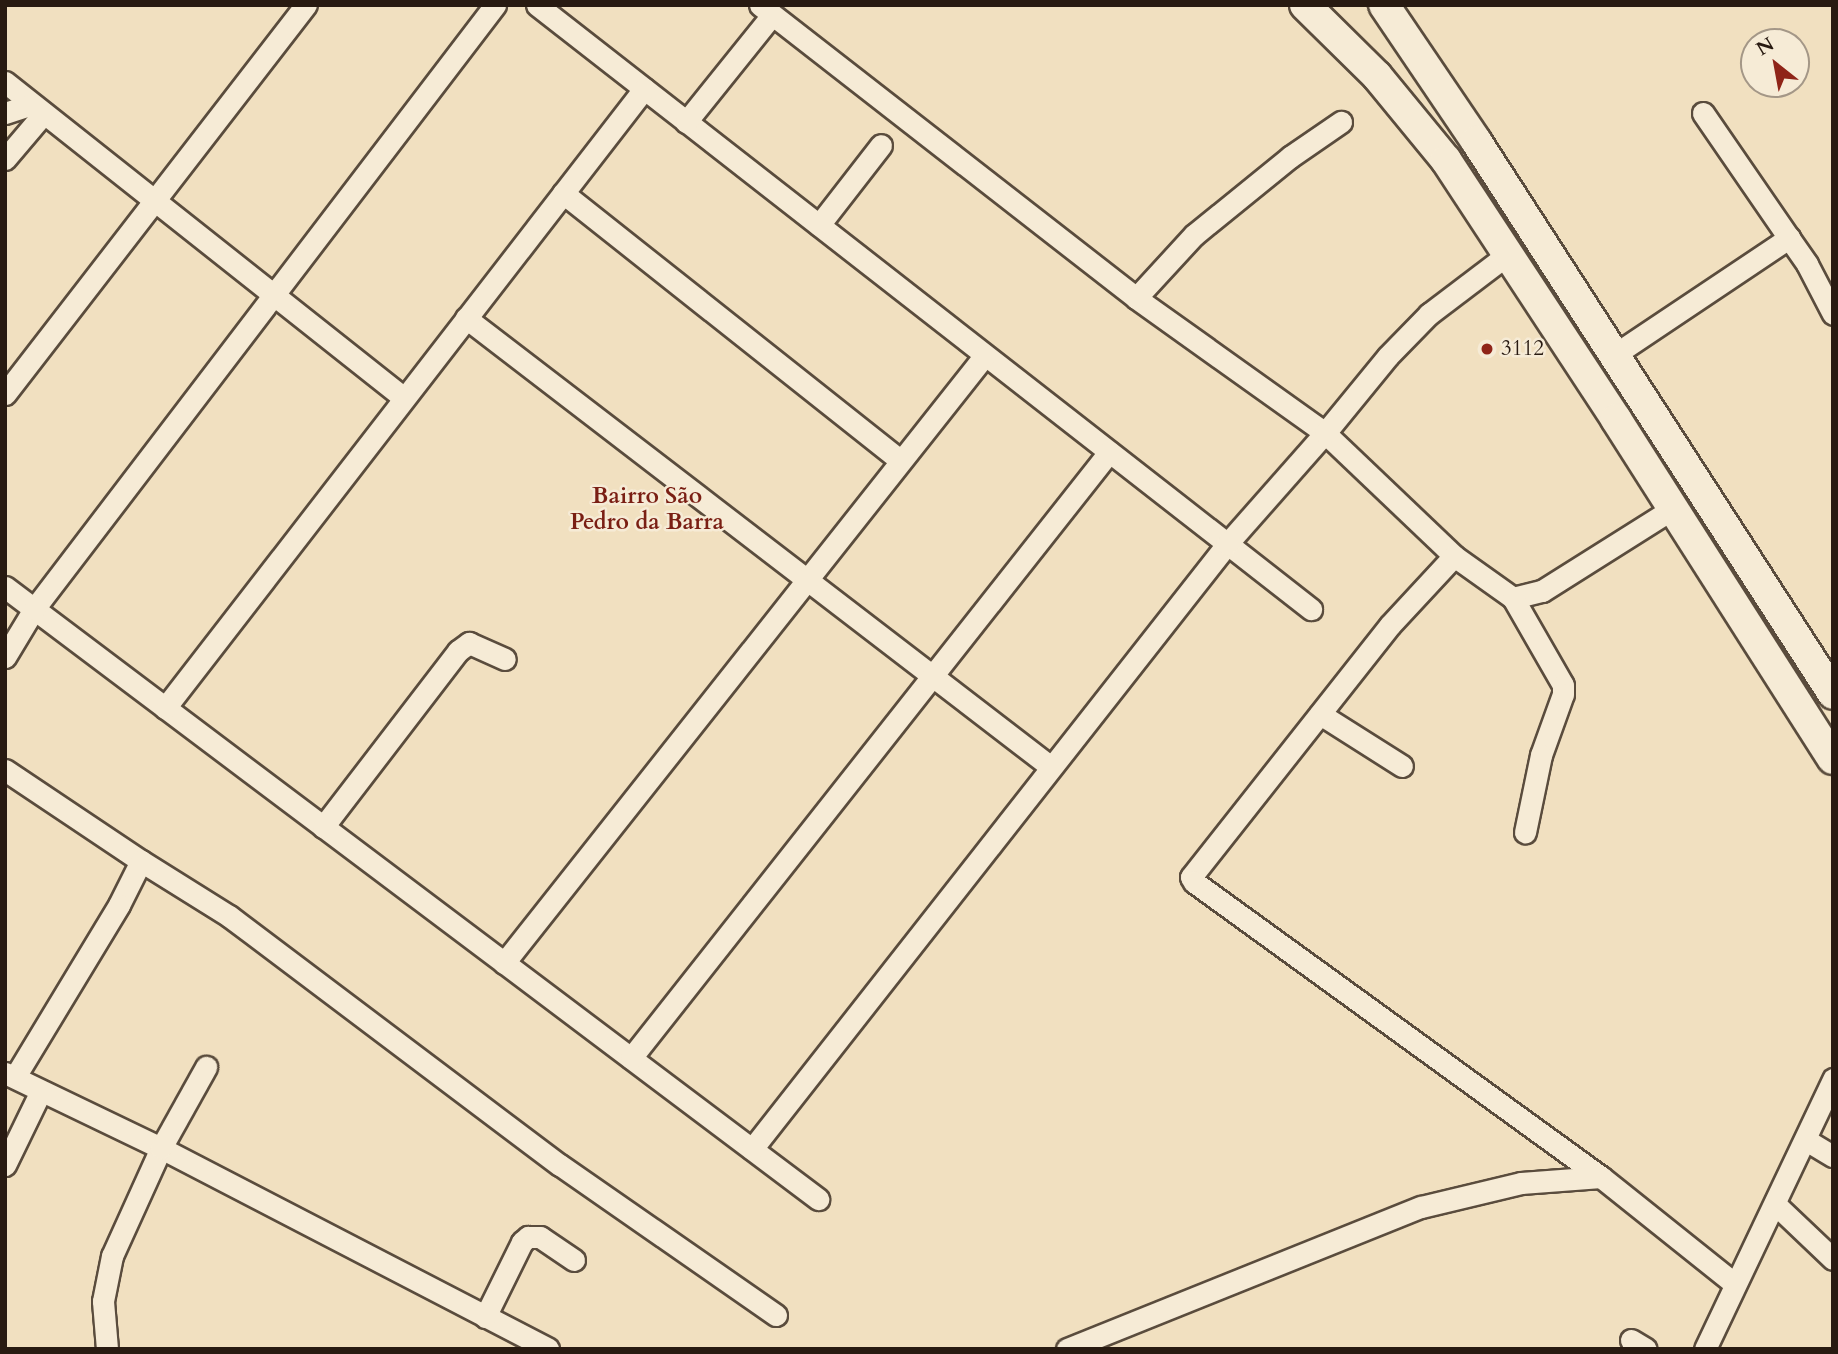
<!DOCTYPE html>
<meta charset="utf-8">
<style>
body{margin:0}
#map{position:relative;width:1838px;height:1354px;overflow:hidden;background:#f1e0c0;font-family:Cardo,serif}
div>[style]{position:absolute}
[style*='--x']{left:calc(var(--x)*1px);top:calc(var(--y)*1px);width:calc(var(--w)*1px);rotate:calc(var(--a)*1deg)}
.roads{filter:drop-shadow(2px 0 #5a4c3d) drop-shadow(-2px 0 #5a4c3d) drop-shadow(0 2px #5a4c3d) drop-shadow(0 -2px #5a4c3d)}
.street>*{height:21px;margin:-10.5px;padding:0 10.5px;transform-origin:10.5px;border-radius:10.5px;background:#f6ebd6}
.secondary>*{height:30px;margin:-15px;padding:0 15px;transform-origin:15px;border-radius:15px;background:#f6ebd6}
.dots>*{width:19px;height:19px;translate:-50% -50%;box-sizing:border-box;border:4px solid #f6ebd6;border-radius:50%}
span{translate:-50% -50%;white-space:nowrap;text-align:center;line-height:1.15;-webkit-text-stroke:5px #f6ebd6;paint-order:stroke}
.poi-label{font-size:21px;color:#281a11}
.left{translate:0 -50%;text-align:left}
.neighbourhood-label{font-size:23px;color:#7a1f14;font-weight:700}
.frame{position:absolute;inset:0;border:7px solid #281a11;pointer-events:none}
.north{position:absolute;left:1740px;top:28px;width:70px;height:70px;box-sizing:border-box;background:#f6ebd6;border:2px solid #a49787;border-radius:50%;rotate:329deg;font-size:19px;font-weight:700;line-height:28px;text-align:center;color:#281a11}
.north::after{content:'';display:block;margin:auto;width:24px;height:32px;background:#8f2418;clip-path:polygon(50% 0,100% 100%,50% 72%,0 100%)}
</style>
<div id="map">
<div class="roads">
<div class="street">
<i style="--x:537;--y:5;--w:982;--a:37.97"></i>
<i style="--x:760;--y:5;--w:477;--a:37.9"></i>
<i style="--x:1136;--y:298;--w:232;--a:35.5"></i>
<i style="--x:1325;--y:433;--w:178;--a:43.6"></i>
<i style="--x:1454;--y:556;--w:72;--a:35.4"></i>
<i style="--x:1513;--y:598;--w:30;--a:-14"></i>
<i style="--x:1542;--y:591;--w:154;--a:-32.2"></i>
<i style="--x:5;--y:82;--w:509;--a:38.38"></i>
<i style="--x:5;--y:113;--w:28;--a:-18"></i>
<i style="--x:1703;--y:113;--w:152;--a:55.5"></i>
<i style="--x:686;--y:122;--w:137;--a:-51.2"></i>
<i style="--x:5;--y:159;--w:60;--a:-49.7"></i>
<i style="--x:563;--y:193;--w:431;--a:38.4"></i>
<i style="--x:819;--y:225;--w:101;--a:-52.2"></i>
<i style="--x:1136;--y:298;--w:86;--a:-47.4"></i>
<i style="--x:1194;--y:235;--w:124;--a:-39.1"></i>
<i style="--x:1290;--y:157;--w:62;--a:-34.5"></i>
<i style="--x:466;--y:318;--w:737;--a:37.51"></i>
<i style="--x:1614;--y:355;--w:211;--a:-33.8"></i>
<i style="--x:1789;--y:238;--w:32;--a:55"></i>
<i style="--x:1807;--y:264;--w:56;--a:62.5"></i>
<i style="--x:5;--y:394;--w:492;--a:-52.3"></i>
<i style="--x:1454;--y:556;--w:94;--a:132.8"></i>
<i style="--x:1390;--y:625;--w:321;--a:128.3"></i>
<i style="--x:1191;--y:877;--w:6;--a:59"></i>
<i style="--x:1194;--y:882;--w:503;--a:35.94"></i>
<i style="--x:1601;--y:1177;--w:171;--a:38.6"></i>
<i style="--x:5;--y:587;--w:1018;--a:36.97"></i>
<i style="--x:1513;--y:598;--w:100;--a:60.1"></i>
<i style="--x:1563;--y:685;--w:9;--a:90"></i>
<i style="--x:1563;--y:694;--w:65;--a:109.8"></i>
<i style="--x:1541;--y:755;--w:79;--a:101.7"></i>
<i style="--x:5;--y:657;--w:56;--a:-58.9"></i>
<i style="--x:34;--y:609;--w:760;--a:-52.65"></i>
<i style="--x:165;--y:708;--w:783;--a:-52.27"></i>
<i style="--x:1320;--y:714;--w:97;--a:32.4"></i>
<i style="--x:5;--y:770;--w:164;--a:33.8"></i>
<i style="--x:141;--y:861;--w:49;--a:116.6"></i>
<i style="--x:119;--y:905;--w:201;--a:121.2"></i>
<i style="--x:323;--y:827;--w:222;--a:-52.5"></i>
<i style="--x:458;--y:651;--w:14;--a:-36"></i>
<i style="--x:469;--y:643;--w:39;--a:24"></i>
<i style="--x:141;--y:861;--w:104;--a:32"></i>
<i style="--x:229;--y:916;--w:414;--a:37"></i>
<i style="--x:560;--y:1165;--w:263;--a:34.8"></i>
<i style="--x:504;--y:963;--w:775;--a:-51.65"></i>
<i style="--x:631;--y:1058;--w:772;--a:-51.73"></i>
<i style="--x:5;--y:1073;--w:173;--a:25.7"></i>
<i style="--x:161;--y:1148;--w:436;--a:27.4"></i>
<i style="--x:1806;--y:1140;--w:31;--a:31"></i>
<i style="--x:752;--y:1149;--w:769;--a:-51.86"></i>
<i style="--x:1227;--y:544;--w:148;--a:-48.6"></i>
<i style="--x:1325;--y:433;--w:99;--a:-50.7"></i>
<i style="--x:1388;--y:356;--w:59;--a:-45.7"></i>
<i style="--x:1429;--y:314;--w:99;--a:-37.2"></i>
<i style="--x:5;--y:1165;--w:82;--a:-64.1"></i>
<i style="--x:1775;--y:1204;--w:80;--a:43.5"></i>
<i style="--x:485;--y:1317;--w:84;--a:-63.7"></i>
<i style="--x:522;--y:1242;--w:8;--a:-40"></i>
<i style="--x:528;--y:1237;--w:12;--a:0"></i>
<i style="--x:540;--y:1237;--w:41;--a:34.1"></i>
<i style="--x:1631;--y:1340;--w:17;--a:31"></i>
<i style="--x:107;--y:1349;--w:48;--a:-94.8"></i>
<i style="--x:103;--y:1301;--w:46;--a:-78.7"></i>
<i style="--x:112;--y:1256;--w:119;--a:-65.6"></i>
<i style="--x:161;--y:1148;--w:93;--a:-60.9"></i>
<i style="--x:1067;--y:1349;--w:381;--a:-21.9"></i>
<i style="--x:1421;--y:1207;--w:103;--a:-13.5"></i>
<i style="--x:1521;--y:1183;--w:80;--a:-4.3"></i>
<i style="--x:1705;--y:1349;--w:299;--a:-64.6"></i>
</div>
<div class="secondary">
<i style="--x:1305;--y:5;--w:101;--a:44.6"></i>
<i style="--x:1377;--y:76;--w:109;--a:50.6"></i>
<i style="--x:1446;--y:160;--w:310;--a:56.7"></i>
<i style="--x:1616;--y:419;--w:403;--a:57.5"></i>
<i style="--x:1384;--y:5;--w:164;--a:55.9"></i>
<i style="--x:1476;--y:141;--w:658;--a:57.15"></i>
</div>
</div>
<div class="dots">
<i style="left:1487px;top:349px;background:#8f2418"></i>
</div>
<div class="poi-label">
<span class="left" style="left:1501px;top:349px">3112</span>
</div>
<div class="neighbourhood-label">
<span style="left:647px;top:509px">Bairro São<br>Pedro da Barra</span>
</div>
<div class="frame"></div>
<div class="north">N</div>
</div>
